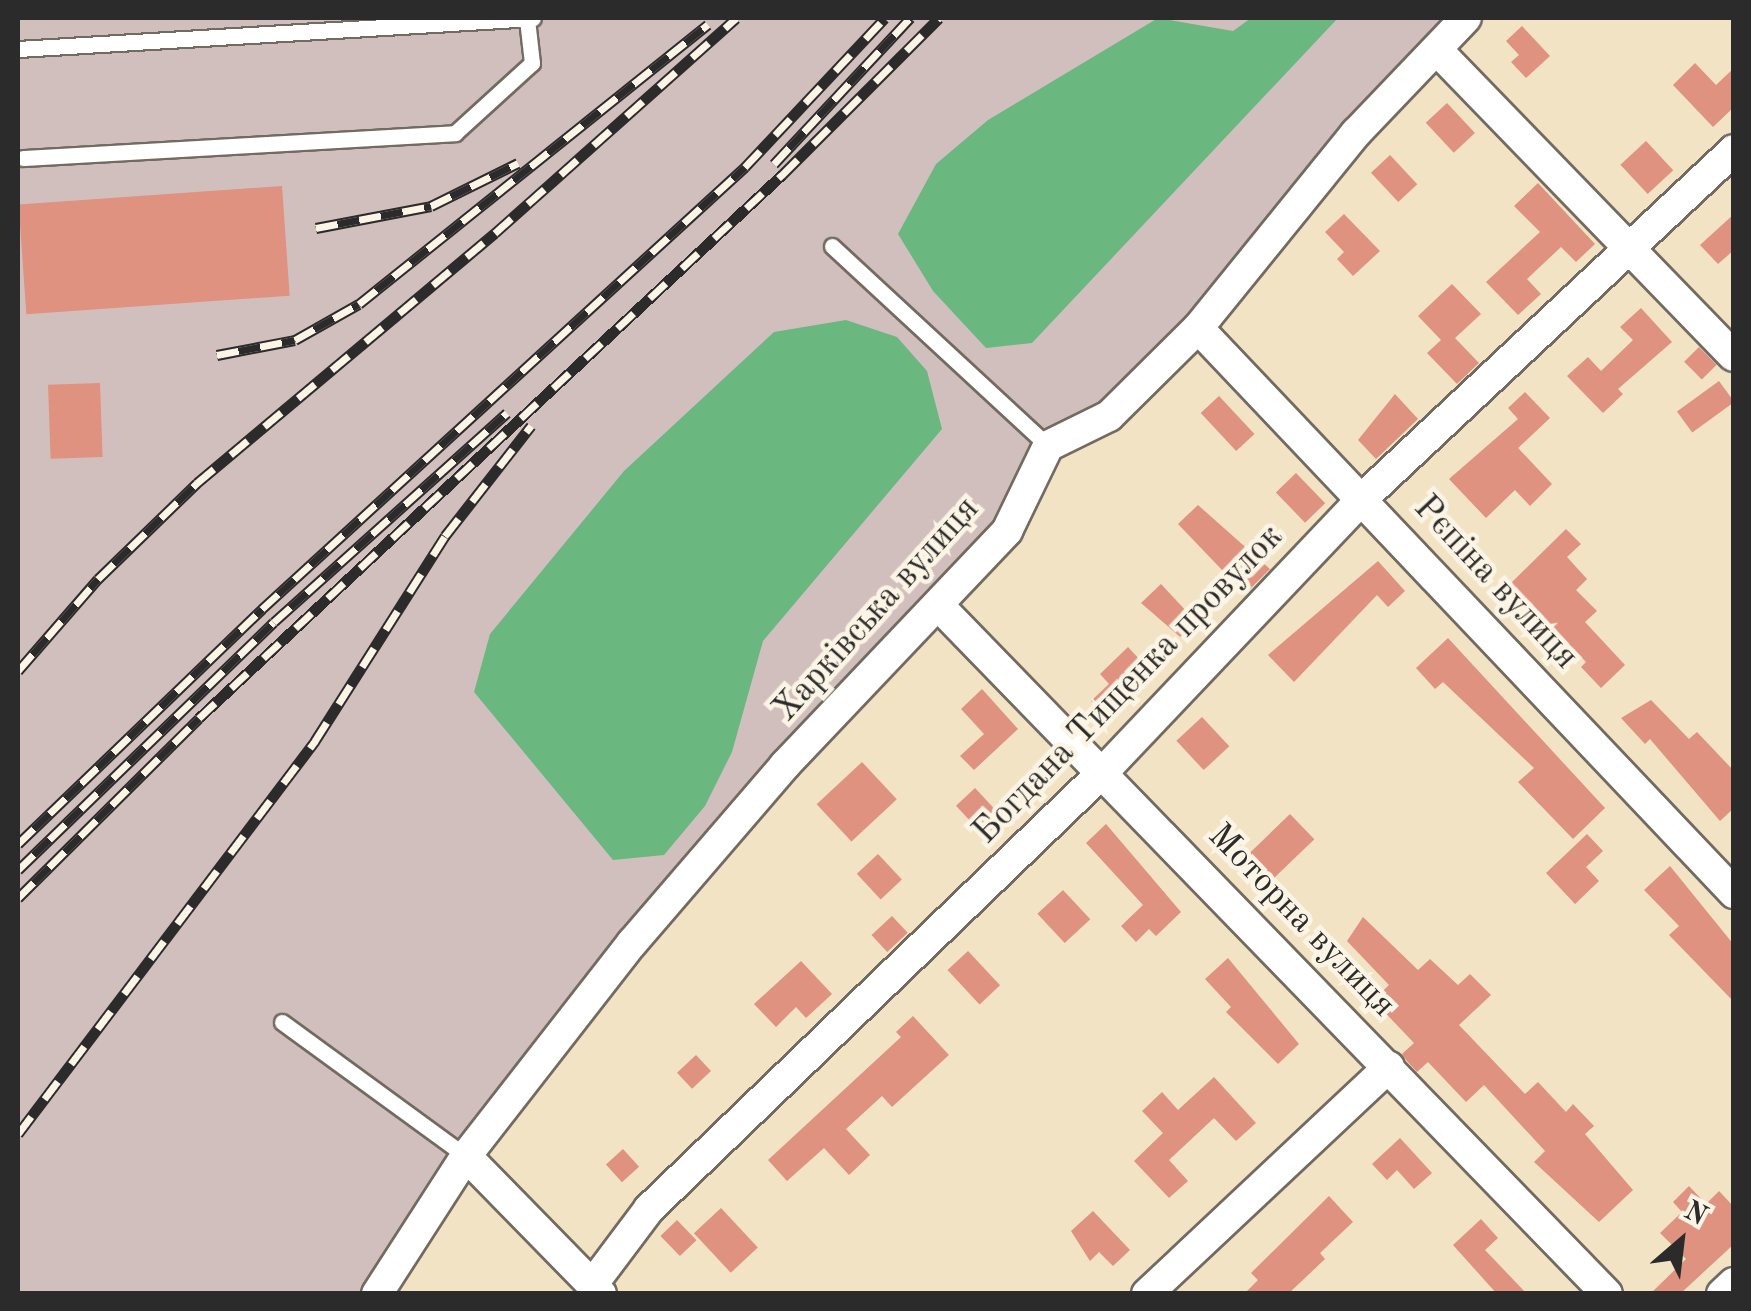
<!DOCTYPE html>
<meta charset="utf-8">
<style>
body{margin:0}
#map{position:relative;width:1751px;height:1311px;overflow:hidden;background:#f2e3c5;font-family:"Old Standard TT",serif}
div>[style]{position:absolute}
[style*='--x']{left:calc(var(--x)*1px);top:calc(var(--y)*1px);width:calc(var(--w)*1px);rotate:calc(var(--a)*1deg)}
.industrial>*{inset:0;background:#d1bfbd}
.forest>*{inset:0;background:#6ab780}
.building>*{inset:0;background:#df9280;transform-origin:0 0}
.roads{filter:drop-shadow(2px 0 #716b61) drop-shadow(-2px 0 #716b61) drop-shadow(0 2px #716b61) drop-shadow(0 -2px #716b61)}
.service>*{height:15px;margin:-7.5px;padding:0 7.5px;transform-origin:7.5px;border-radius:7.5px;background:#fff}
.minor>*{height:30px;margin:-15px;padding:0 15px;transform-origin:15px;border-radius:15px;background:#fff}
.rail>*{height:11px;margin-top:-5.5px;transform-origin:0;background:repeating-linear-gradient(90deg,#fcf5e5 0 22px,#2b2b2b 0 44px);box-sizing:border-box;border-block:2px solid #2b2b2b}
span{translate:-50% -50%;white-space:nowrap;text-align:center;line-height:1.15;-webkit-text-stroke:9px #fcf5e5;paint-order:stroke}
.street-label{font-size:35px;color:#2b2b2b}
.frame{position:absolute;inset:0;border:20px solid #2b2b2b;pointer-events:none}
.north{position:absolute;left:1631px;top:1191px;width:100px;height:100px;-webkit-text-stroke:8px #fcf5e5;paint-order:stroke;rotate:28deg;font-size:28px;font-weight:700;line-height:40px;text-align:center;color:#2b2b2b}
.north::after{content:'';display:block;margin:auto;width:35px;height:45px;background:#2b2b2b;clip-path:polygon(50% 0,100% 100%,50% 72%,0 100%)}
</style>
<div id="map">
<div class="industrial">
<i style="clip-path:polygon(18px 18px,1443px 18px,1345px 123px,1186px 318px,1100px 403px,1036px 436px,994px 523px,773px 755px,620px 933px,454px 1147px,358px 1294px,18px 1293px)"></i>
</div>
<div class="forest">
<i style="clip-path:polygon(1158px 18px,1233px 31px,1251px 18px,1338px 18px,1032px 343px,986px 348px,933px 291px,898px 234px,936px 164px,988px 120px)"></i>
<i style="clip-path:polygon(846px 320px,897px 337px,927px 371px,942px 429px,763px 641px,732px 752px,705px 806px,664px 855px,613px 860px,474px 692px,490px 634px,624px 471px,774px 332px)"></i>
</div>
<div class="building">
<i style="clip-path:polygon(1522px 26px,1550px 56px,1526px 78px,1511px 62px,1519px 55px,1506px 41px)"></i>
<i style="clip-path:polygon(1695px 63px,1716px 85px,1734px 68px,1734px 107px,1713px 127px,1673px 85px)"></i>
<i style="left:1447px;top:103px;width:41px;height:29px;rotate:47deg"></i>
<i style="left:1646px;top:141px;width:40px;height:35px;rotate:47deg"></i>
<i style="left:1390px;top:155px;width:40px;height:26px;rotate:47deg"></i>
<i style="clip-path:polygon(1538px 183px,1595px 244px,1576px 262px,1561px 247px,1527px 279px,1541px 294px,1518px 315px,1486px 282px,1540px 232px,1514px 206px)"></i>
<i style="left:282px;top:186px;width:110px;height:264px;rotate:86deg"></i>
<i style="clip-path:polygon(1344px 214px,1380px 251px,1353px 276px,1337px 259px,1344px 252px,1325px 232px)"></i>
<i style="clip-path:polygon(1734px 214px,1734px 250px,1718px 264px,1700px 245px)"></i>
<i style="clip-path:polygon(1452px 284px,1481px 314px,1455px 338px,1479px 363px,1457px 384px,1427px 353px,1441px 340px,1418px 316px)"></i>
<i style="clip-path:polygon(1641px 308px,1672px 342px,1618px 389px,1623px 394px,1603px 413px,1567px 376px,1588px 357px,1601px 371px,1633px 340px,1620px 327px)"></i>
<i style="left:1699px;top:347px;width:25px;height:21px;rotate:45deg"></i>
<i style="left:1719px;top:381px;width:26px;height:52px;rotate:54deg"></i>
<i style="left:100px;top:383px;width:74px;height:52px;rotate:88deg"></i>
<i style="clip-path:polygon(1525px 392px,1550px 418px,1518px 448px,1552px 484px,1530px 506px,1515px 490px,1486px 518px,1449px 479px,1518px 419px,1508px 408px)"></i>
<i style="clip-path:polygon(1395px 394px,1418px 419px,1376px 459px,1358px 440px)"></i>
<i style="left:1219px;top:396px;width:52px;height:25px;rotate:47deg"></i>
<i style="left:1296px;top:473px;width:42px;height:28px;rotate:46deg"></i>
<i style="clip-path:polygon(1198px 505px,1270px 569px,1245px 594px,1178px 524px)"></i>
<i style="clip-path:polygon(1566px 529px,1581px 544px,1567px 557px,1587px 579px,1576px 590px,1597px 611px,1585px 622px,1625px 665px,1601px 688px,1581px 667px,1586px 662px,1526px 598px,1521px 603px,1506px 588px)"></i>
<i style="clip-path:polygon(1378px 561px,1405px 591px,1388px 607px,1377px 595px,1294px 682px,1268px 655px)"></i>
<i style="clip-path:polygon(1161px 584px,1202px 628px,1186px 642px,1141px 603px)"></i>
<i style="clip-path:polygon(1448px 638px,1605px 808px,1573px 839px,1518px 782px,1534px 768px,1443px 682px,1435px 689px,1416px 668px)"></i>
<i style="clip-path:polygon(1128px 647px,1155px 676px,1108px 720px,1091px 701px,1109px 684px,1100px 674px)"></i>
<i style="clip-path:polygon(982px 689px,1018px 729px,974px 770px,960px 756px,984px 734px,961px 709px)"></i>
<i style="clip-path:polygon(1651px 700px,1689px 739px,1697px 732px,1734px 771px,1734px 808px,1720px 821px,1650px 739px,1645px 744px,1621px 718px)"></i>
<i style="left:1202px;top:717px;width:40px;height:35px;rotate:47deg"></i>
<i style="left:862px;top:762px;width:51px;height:62px;rotate:47deg"></i>
<i style="left:975px;top:788px;width:42px;height:26px;rotate:47deg"></i>
<i style="left:1290px;top:814px;width:35px;height:56px;rotate:46deg"></i>
<i style="clip-path:polygon(1106px 824px,1181px 912px,1156px 936px,1149px 929px,1136px 942px,1121px 926px,1143px 905px,1086px 843px)"></i>
<i style="clip-path:polygon(1587px 834px,1603px 851px,1586px 867px,1599px 881px,1575px 904px,1546px 873px)"></i>
<i style="left:878px;top:854px;width:35px;height:29px;rotate:47deg"></i>
<i style="clip-path:polygon(1670px 866px,1734px 945px,1734px 1002px,1669px 935px,1679px 926px,1644px 890px)"></i>
<i style="left:1063px;top:890px;width:40px;height:35px;rotate:47deg"></i>
<i style="left:892px;top:916px;width:23px;height:28px;rotate:47deg"></i>
<i style="clip-path:polygon(1363px 917px,1418px 970px,1430px 959px,1458px 985px,1470px 974px,1491px 995px,1459px 1025px,1525px 1094px,1538px 1082px,1566px 1112px,1573px 1104px,1594px 1126px,1585px 1134px,1633px 1190px,1599px 1222px,1534px 1162px,1545px 1151px,1484px 1085px,1466px 1102px,1428px 1062px,1417px 1072px,1406px 1060px,1402px 1054px,1414px 1043px,1373px 1000px,1389px 985px,1347px 941px)"></i>
<i style="left:968px;top:951px;width:47px;height:28px;rotate:47deg"></i>
<i style="clip-path:polygon(1228px 958px,1299px 1044px,1278px 1064px,1226px 1012px,1231px 1007px,1205px 979px)"></i>
<i style="clip-path:polygon(801px 961px,832px 994px,806px 1018px,796px 1007px,776px 1027px,754px 1004px)"></i>
<i style="clip-path:polygon(913px 1016px,949px 1055px,892px 1107px,882px 1096px,846px 1129px,870px 1155px,849px 1175px,824px 1148px,787px 1181px,768px 1160px,901px 1037px,896px 1032px)"></i>
<i style="left:696px;top:1055px;width:22px;height:26px;rotate:47deg"></i>
<i style="clip-path:polygon(1214px 1077px,1256px 1123px,1236px 1141px,1214px 1118px,1169px 1160px,1188px 1181px,1169px 1198px,1134px 1161px,1163px 1133px,1142px 1111px,1162px 1092px,1178px 1110px)"></i>
<i style="clip-path:polygon(1400px 1138px,1432px 1173px,1414px 1189px,1397px 1170px,1387px 1180px,1372px 1164px)"></i>
<i style="left:623px;top:1149px;width:24px;height:23px;rotate:48deg"></i>
<i style="clip-path:polygon(1689px 1186px,1706px 1204px,1719px 1191px,1734px 1207px,1734px 1244px,1680px 1294px,1650px 1294px,1686px 1259px,1660px 1233px,1682px 1212px,1673px 1202px)"></i>
<i style="clip-path:polygon(1329px 1196px,1353px 1222px,1320px 1253px,1325px 1259px,1288px 1294px,1244px 1294px,1258px 1280px,1251px 1273px)"></i>
<i style="left:721px;top:1208px;width:54px;height:37px;rotate:47deg"></i>
<i style="clip-path:polygon(1093px 1211px,1130px 1250px,1113px 1266px,1099px 1252px,1090px 1261px,1071px 1231px)"></i>
<i style="clip-path:polygon(1481px 1219px,1498px 1238px,1485px 1250px,1527px 1294px,1497px 1294px,1453px 1245px)"></i>
<i style="left:677px;top:1220px;width:28px;height:23px;rotate:46deg"></i>
</div>
<div class="roads">
<div class="service">
<i style="--x:18;--y:49;--w:516;--a:-3.44"></i>
<i style="--x:23;--y:158;--w:433;--a:-3.3"></i>
<i style="--x:455;--y:133;--w:104;--a:-42.3"></i>
<i style="--x:532;--y:63;--w:44;--a:-96.5"></i>
<i style="--x:832;--y:246;--w:294;--a:42.8"></i>
<i style="--x:282;--y:1022;--w:228;--a:36.1"></i>
</div>
<div class="minor">
<i style="--x:1437;--y:50;--w:426;--a:45.9"></i>
<i style="--x:1198;--y:328;--w:779;--a:46.51"></i>
<i style="--x:938;--y:605;--w:960;--a:45.84"></i>
<i style="--x:466;--y:1156;--w:193;--a:45.6"></i>
<i style="--x:592;--y:1285;--w:95;--a:-53.1"></i>
<i style="--x:649;--y:1209;--w:632;--a:-43.91"></i>
<i style="--x:1104;--y:771;--w:378;--a:-46.5"></i>
<i style="--x:1364;--y:497;--w:507;--a:-43.16"></i>
<i style="--x:377;--y:1294;--w:164;--a:-57.2"></i>
<i style="--x:466;--y:1156;--w:270;--a:-52.1"></i>
<i style="--x:632;--y:943;--w:235;--a:-49.3"></i>
<i style="--x:785;--y:765;--w:323;--a:-46.5"></i>
<i style="--x:1007;--y:531;--w:94;--a:-64.2"></i>
<i style="--x:1048;--y:446;--w:68;--a:-26.2"></i>
<i style="--x:1109;--y:416;--w:125;--a:-44.7"></i>
<i style="--x:1198;--y:328;--w:251;--a:-51"></i>
<i style="--x:1356;--y:133;--w:159;--a:-46.3"></i>
<i style="--x:1147;--y:1294;--w:332;--a:-43.2"></i>
<i style="--x:1722;--y:1294;--w:16;--a:-43"></i>
</div>
</div>
<div class="rail">
<i style="--x:774;--y:164;--w:200;--a:-47"></i>
<i style="--x:316;--y:228;--w:117;--a:-10.8"></i>
<i style="--x:431;--y:206;--w:97;--a:-26.3"></i>
<i style="--x:217;--y:355;--w:79;--a:-10.9"></i>
<i style="--x:295;--y:340;--w:73;--a:-29.4"></i>
<i style="--x:359;--y:304;--w:447;--a:-38.7"></i>
<i style="--x:18;--y:671;--w:122;--a:-49"></i>
<i style="--x:98;--y:579;--w:138;--a:-44.1"></i>
<i style="--x:197;--y:483;--w:389;--a:-40"></i>
<i style="--x:495;--y:233;--w:323;--a:-41.7"></i>
<i style="--x:18;--y:844;--w:339;--a:-43.9"></i>
<i style="--x:262;--y:609;--w:655;--a:-42.46"></i>
<i style="--x:745;--y:167;--w:204;--a:-46.8"></i>
<i style="--x:18;--y:870;--w:356;--a:-44.1"></i>
<i style="--x:274;--y:622;--w:313;--a:-41.9"></i>
<i style="--x:18;--y:898;--w:255;--a:-44.8"></i>
<i style="--x:199;--y:718;--w:797;--a:-42.97"></i>
<i style="--x:782;--y:175;--w:222;--a:-45"></i>
<i style="--x:18;--y:1134;--w:493;--a:-52.9"></i>
<i style="--x:315;--y:741;--w:243;--a:-57.6"></i>
<i style="--x:445;--y:536;--w:140;--a:-52"></i>
</div>
<div class="street-label">
<span style="left:1495px;top:583px;rotate:47deg">Рєпіна вулиця</span>
<span style="left:877px;top:610px;rotate:-48deg">Харківська вулиця</span>
<span style="left:1129px;top:685px;rotate:-46deg">Богдана Тищенка провулок</span>
<span style="left:1301px;top:921px;rotate:46deg">Моторна вулиця</span>
</div>
<div class="frame"></div>
<div class="north">N</div>
</div>
